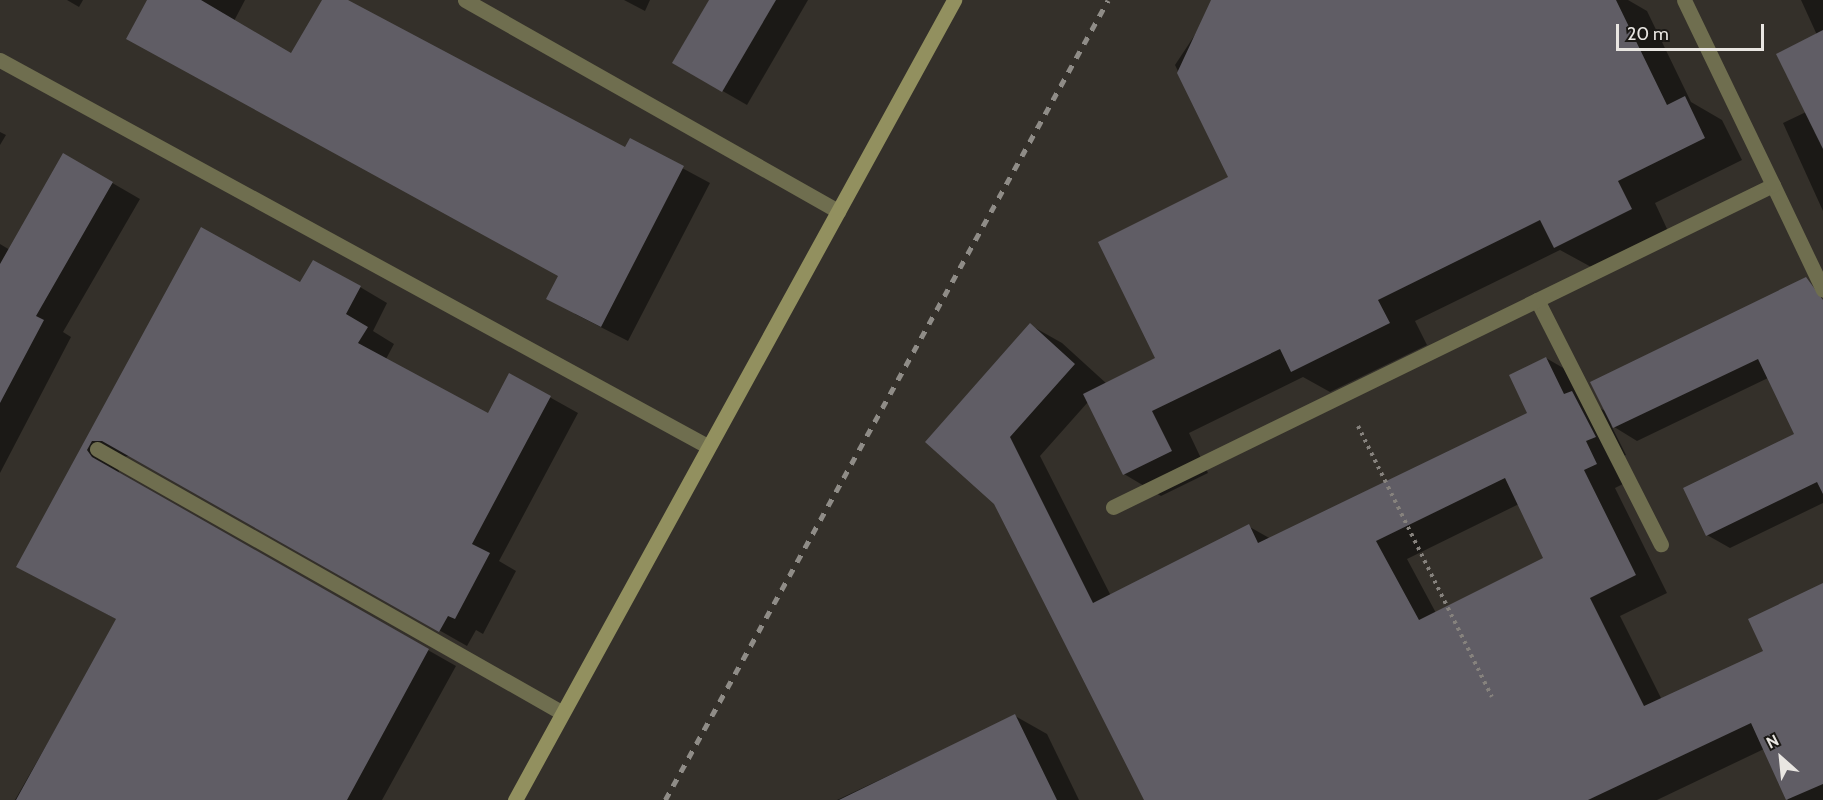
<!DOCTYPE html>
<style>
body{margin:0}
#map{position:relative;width:1823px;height:800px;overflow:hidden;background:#34302a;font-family:Cabin,sans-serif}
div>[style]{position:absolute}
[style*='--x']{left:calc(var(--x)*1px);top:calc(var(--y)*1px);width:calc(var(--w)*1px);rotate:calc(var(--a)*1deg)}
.shadow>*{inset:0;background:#0007}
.building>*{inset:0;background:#605d65}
.path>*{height:4px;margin-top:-2px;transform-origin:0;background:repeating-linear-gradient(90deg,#86827d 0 3px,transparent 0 7.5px)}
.street>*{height:15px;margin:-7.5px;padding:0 7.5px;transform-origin:7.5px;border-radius:7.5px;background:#6f6e4f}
.secondary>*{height:15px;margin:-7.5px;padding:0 7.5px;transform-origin:7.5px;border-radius:7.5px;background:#92905f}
.rail>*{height:4.5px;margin-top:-2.25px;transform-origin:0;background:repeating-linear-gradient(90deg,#8f8c87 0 8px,transparent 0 16px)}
span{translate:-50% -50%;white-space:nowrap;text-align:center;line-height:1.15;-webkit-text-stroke:4.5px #1a1815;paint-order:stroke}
.north{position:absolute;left:1751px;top:728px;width:60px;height:60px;-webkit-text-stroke:4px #1a1815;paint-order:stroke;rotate:333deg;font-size:16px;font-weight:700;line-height:24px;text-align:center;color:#e9e6e2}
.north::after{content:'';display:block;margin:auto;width:21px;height:27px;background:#e9e6e2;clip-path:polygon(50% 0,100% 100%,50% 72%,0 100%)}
.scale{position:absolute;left:1616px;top:24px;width:148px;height:27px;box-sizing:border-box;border:3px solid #e9e6e2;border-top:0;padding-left:8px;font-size:18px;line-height:21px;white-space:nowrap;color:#e9e6e2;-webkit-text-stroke:4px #1a1815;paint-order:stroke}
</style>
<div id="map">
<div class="shadow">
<i style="clip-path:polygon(67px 0,83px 0,79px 7px)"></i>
<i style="clip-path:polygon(149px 0,245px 0,234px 21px,292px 55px,324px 0,345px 0,626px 149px,630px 140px,710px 183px,628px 341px,575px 314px,560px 276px)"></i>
<i style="clip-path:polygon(624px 0,650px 0,645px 11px)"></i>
<i style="clip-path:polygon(711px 0,808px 0,747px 105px,674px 63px)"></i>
<i style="clip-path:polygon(evenodd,1218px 0,1628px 0,1647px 11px,1691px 102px,1722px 120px,1742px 160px,1655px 203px,1668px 231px,1593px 268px,1560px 250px,1415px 321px,1427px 345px,1330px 392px,1303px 377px,1189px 433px,1208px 473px,1161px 496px,1124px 474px,1088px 402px,1040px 456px,1111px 596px,1248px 526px,1271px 539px,1529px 413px,1546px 358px,1577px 376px,1589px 402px,1607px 412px,1822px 296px,1823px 503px,1730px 548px,1707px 535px,1796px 435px,1768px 378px,1637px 441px,1611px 425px,1626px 455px,1617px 459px,1627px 482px,1615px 488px,1667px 593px,1620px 616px,1662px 700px,1765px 651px,1823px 585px,1823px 800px,1788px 800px,1764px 749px,1657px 800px,1146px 800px,996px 503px,1030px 325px,1062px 343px,1107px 384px,1157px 359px,1230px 178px,1175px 65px,1218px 0,1519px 504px,1545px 559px,1436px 613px,1407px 559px,1519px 504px)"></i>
<i style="clip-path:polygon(1801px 0,1823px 0,1823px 211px,1783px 123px,1806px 112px,1817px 35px)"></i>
<i style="clip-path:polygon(0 132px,6px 135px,0 145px)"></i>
<i style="clip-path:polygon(64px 155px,140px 199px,63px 332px,71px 337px,0 473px,0 244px,10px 250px)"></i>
<i style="clip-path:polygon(201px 229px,301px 284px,360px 287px,387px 303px,373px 331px,394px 344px,386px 359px,489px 415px,510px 375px,578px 413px,499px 561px,516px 571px,483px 634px,476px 630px,467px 646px,131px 455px,115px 460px,120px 475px,456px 666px,382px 800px,15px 800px,118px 620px,18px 567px)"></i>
<i style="clip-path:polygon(1015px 716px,1047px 734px,1079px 800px,837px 800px)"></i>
</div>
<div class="building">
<i style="clip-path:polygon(147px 0,201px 0,291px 53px,322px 0,348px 0,625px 147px,630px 138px,684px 166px,601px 327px,546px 299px,558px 276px,126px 39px)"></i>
<i style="clip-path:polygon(709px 0,776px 0,722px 92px,672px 63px)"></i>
<i style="clip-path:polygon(1211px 0,1616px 0,1667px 105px,1685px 96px,1705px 138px,1618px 181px,1632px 209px,1554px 248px,1540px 220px,1378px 300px,1390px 323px,1291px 372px,1280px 349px,1152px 411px,1172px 451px,1123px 475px,1083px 394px,1155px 358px,1098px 242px,1228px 177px,1177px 73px)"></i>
<i style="clip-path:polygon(1823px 30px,1823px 149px,1776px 54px)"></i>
<i style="clip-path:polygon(63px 153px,113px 182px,36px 316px,44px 320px,0 403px,0 264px)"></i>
<i style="clip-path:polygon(201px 227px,300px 282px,313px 260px,361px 286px,346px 314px,368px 327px,358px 343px,488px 413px,509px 373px,551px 396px,472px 544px,490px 553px,455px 619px,448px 616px,439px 632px,102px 441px,92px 441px,87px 450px,92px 457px,429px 649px,347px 800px,16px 800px,116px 619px,16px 567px)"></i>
<i style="clip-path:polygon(1806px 277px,1823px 300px,1823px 494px,1817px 482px,1706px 536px,1683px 488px,1794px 434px,1758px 359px,1613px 428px,1590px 382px)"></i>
<i style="clip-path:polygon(evenodd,1030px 323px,1075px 364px,1010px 437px,1093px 603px,1249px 524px,1258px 543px,1527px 413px,1509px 375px,1546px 357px,1564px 394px,1572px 391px,1596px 437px,1586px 441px,1597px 464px,1584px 470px,1636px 575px,1590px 598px,1644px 706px,1763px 651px,1748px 619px,1823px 583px,1823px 784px,1786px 800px,1751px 723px,1588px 800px,1144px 800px,994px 504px,925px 442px,1030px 323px,1505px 478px,1543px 558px,1419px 620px,1376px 541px,1505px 478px)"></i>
<i style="clip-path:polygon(1015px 714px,1057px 800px,839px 800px,966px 738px)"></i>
</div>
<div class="path">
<i style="--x:1358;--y:426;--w:302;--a:63.7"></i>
</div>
<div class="street">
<i style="--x:465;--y:0;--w:429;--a:29.5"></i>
<i style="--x:0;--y:60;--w:806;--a:28.63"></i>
<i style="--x:1773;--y:185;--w:116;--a:64.5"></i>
<i style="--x:1537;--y:300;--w:274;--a:63.1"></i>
<i style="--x:97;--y:449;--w:533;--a:29.55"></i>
<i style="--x:1113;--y:507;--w:734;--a:-26.01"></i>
<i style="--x:1773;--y:185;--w:205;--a:-115.7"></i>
</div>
<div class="secondary">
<i style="--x:515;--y:800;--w:913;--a:-61.24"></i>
</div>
<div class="rail">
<i style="--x:665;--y:800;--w:914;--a:-61.02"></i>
</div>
<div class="north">N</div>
<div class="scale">20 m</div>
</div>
